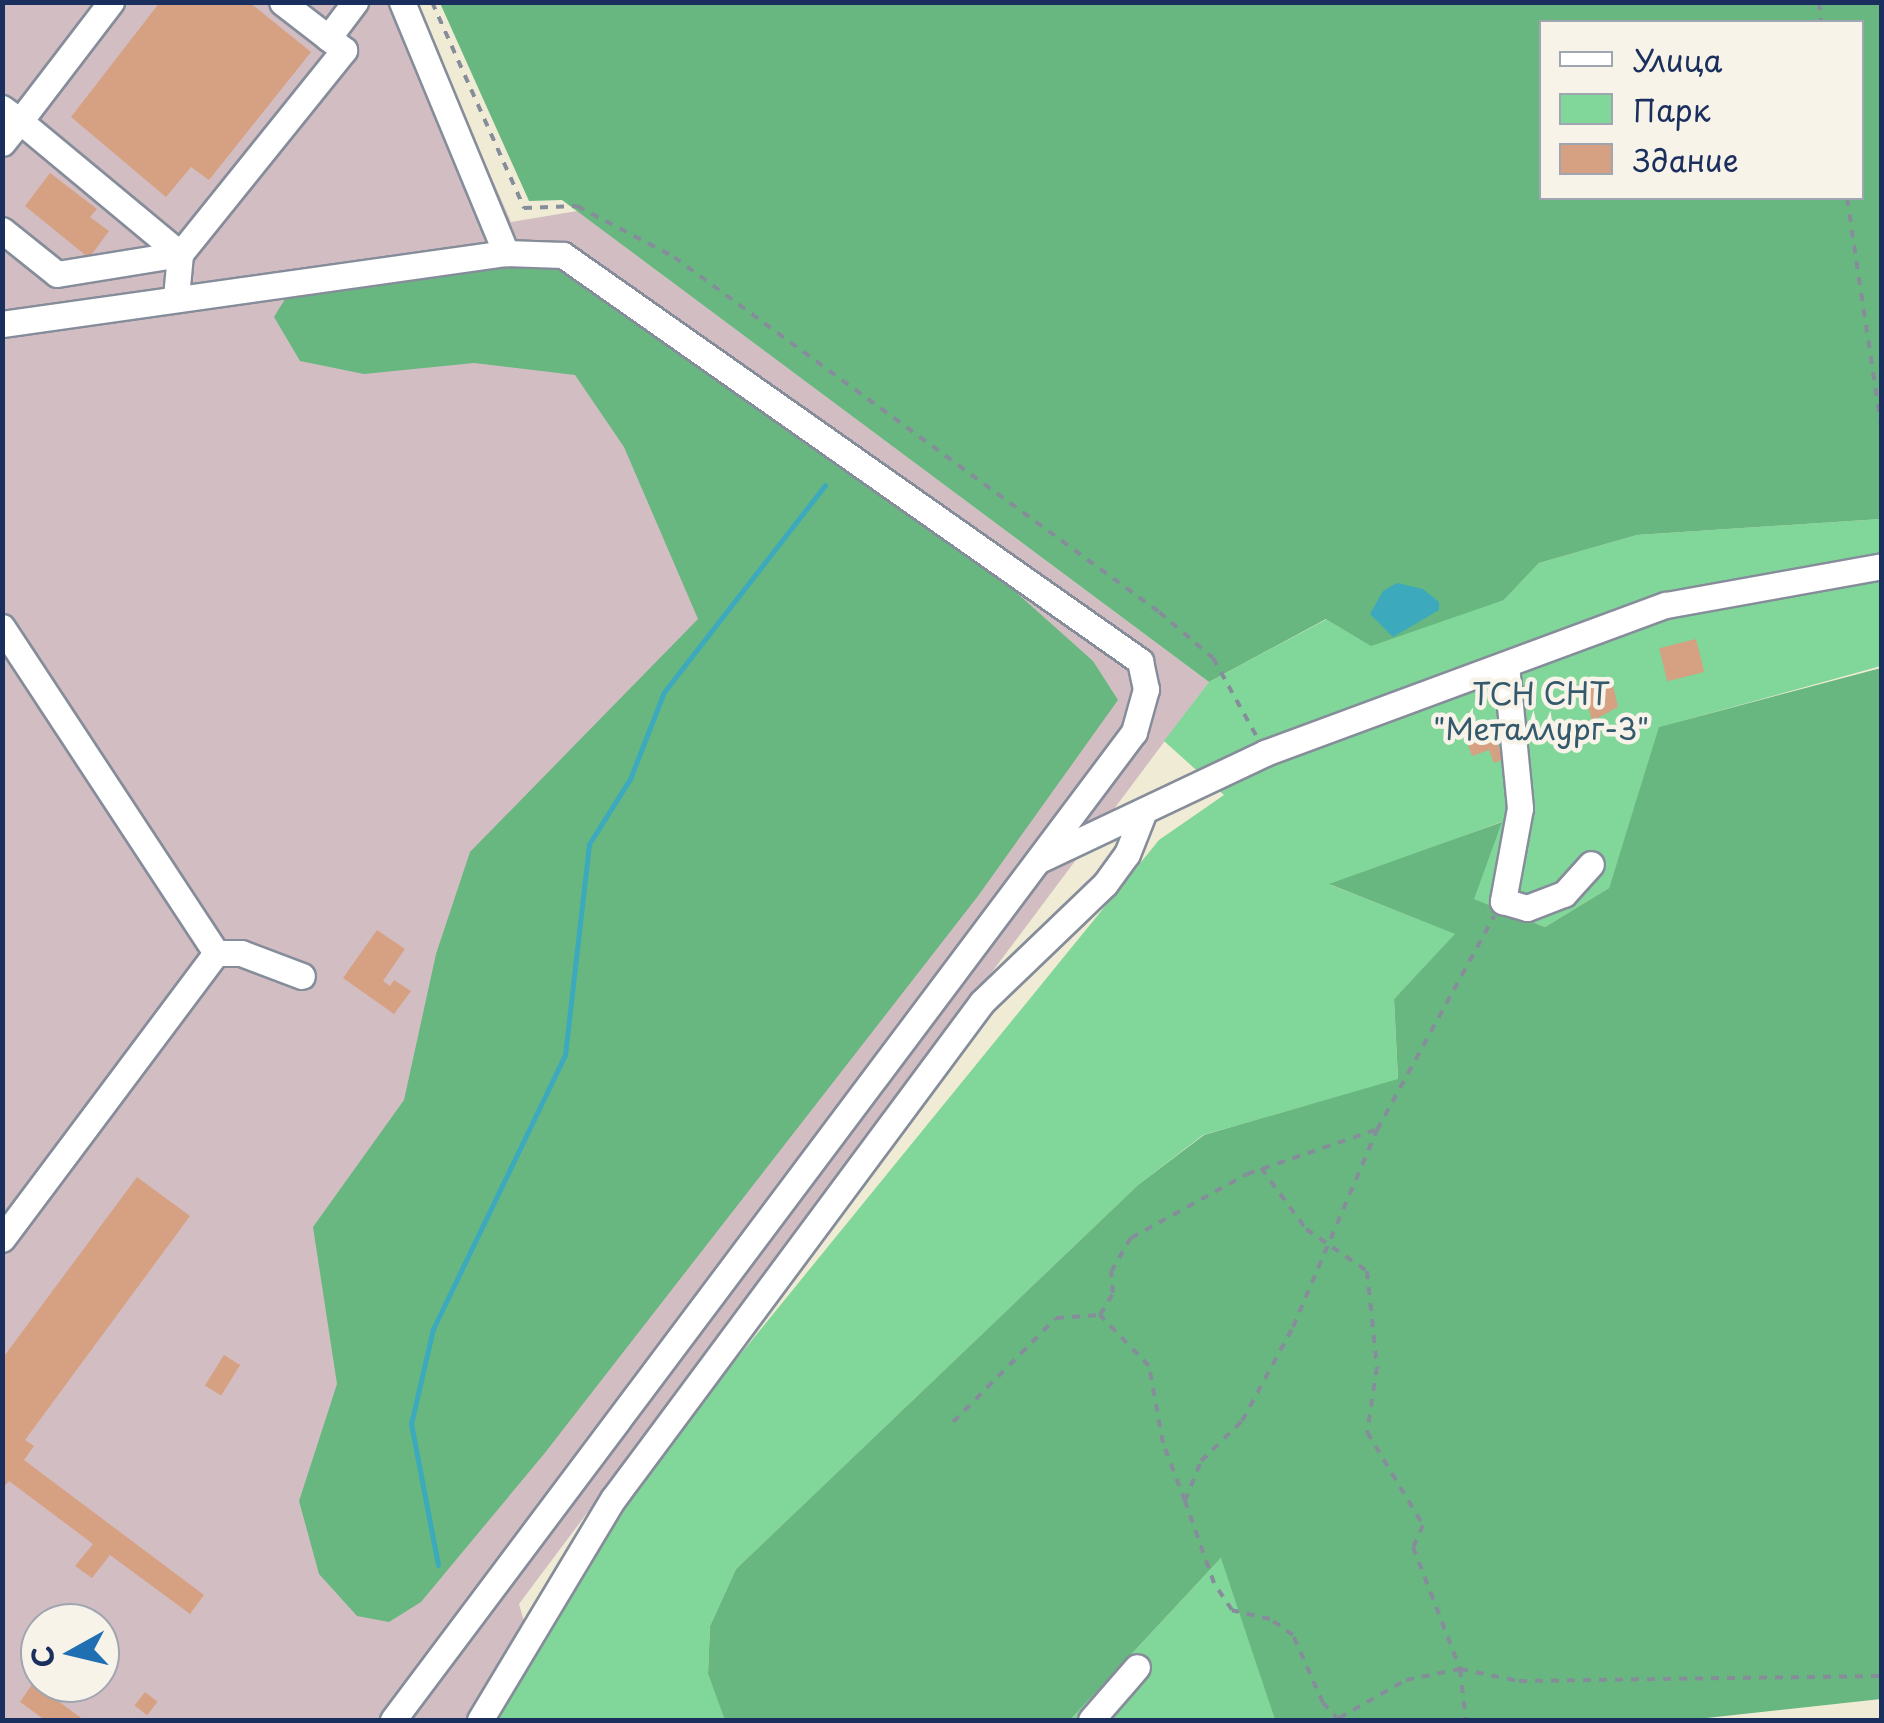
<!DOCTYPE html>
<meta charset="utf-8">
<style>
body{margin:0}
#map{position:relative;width:1884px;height:1723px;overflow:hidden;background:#f0ebd5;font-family:"Playpen Sans",sans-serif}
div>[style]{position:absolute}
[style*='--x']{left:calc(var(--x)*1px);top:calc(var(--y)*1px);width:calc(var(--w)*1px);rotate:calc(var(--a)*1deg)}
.industrial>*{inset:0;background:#d2bec2}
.green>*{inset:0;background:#81d699}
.forest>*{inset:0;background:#68b781}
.water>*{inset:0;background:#3da9bc}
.stream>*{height:5px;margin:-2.5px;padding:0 2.5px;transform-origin:2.5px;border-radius:2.5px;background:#3da9bc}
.building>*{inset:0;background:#d6a082;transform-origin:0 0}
.path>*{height:4px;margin-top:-2px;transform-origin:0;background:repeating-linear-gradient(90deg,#868d9a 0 8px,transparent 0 16px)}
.roads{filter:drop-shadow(2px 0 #868d9a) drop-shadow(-2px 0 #868d9a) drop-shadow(0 2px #868d9a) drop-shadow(0 -2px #868d9a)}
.minor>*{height:25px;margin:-12.5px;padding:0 12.5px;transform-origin:12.5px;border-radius:12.5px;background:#fff}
span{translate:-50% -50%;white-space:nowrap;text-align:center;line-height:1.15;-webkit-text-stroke:9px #f7f3e8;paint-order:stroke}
.park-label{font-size:30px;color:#34596d}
.frame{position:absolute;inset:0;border:5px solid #1b2f5e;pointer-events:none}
.legend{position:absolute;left:1539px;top:20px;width:325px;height:180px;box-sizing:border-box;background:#f7f3e8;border:2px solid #9fa5b1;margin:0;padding:12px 18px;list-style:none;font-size:30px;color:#1b2f5e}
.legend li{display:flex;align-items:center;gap:20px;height:50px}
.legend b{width:50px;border:2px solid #9fa5b1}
.north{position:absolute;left:20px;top:1603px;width:100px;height:100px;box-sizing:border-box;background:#f7f3e8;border:2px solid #9fa5b1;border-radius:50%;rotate:262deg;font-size:28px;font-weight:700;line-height:40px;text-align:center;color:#1b2f5e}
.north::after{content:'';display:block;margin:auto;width:35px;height:45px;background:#1f6fb2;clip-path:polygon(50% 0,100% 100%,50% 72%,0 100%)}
</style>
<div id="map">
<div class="industrial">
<i style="clip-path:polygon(evenodd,3px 3px,415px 3px,511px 222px,577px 211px,1209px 682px,519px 1604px,524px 1621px,466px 1720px,3px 1720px,3px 3px,40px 1623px,100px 1623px,100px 1683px,40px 1683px,40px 1623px)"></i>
</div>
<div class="green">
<i style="clip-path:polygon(1881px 519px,1881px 666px,1660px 727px,1609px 888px,1545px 927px,1473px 899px,1501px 822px,1331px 885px,1456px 934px,1394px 999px,1398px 1080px,1203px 1135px,1138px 1185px,736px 1569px,710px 1626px,708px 1674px,726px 1720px,491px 1720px,638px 1480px,1159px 840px,1224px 795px,1164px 741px,1209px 682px,1327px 619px,1504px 600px,1539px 563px,1637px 535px)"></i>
<i style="clip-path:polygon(1222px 1557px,1275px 1720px,1070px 1720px)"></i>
</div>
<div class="forest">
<i style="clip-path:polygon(evenodd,440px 3px,1881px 3px,1881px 519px,1637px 535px,1539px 563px,1504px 600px,1371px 646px,1326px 619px,1209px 682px,562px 200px,529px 201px,440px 3px,1542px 22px,1862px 22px,1862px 198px,1542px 198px,1542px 22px)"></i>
<i style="clip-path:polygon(583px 255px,821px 418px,1093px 661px,1118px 700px,978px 896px,544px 1454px,421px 1602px,389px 1622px,357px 1616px,319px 1574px,299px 1501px,337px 1384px,313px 1227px,404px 1100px,436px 954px,470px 852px,698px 619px,624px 447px,575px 375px,474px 363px,364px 374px,300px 361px,274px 317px,293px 286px)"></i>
<i style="clip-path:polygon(1881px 668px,1881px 1699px,1688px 1720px,1275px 1720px,1221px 1558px,1070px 1720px,725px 1720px,708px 1674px,710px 1626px,736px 1569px,1138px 1185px,1204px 1135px,1398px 1079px,1394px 999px,1455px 934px,1329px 884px,1502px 822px,1474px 899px,1545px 927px,1609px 888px,1659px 727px)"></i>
</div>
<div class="water">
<i style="clip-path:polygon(1397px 583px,1423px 589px,1439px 602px,1439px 610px,1393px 637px,1370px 614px,1383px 591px)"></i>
</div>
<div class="stream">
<i style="--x:438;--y:1565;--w:144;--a:-100.8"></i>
<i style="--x:411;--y:1424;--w:98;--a:-77"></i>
<i style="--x:433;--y:1329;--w:304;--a:-64.3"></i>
<i style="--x:565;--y:1055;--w:212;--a:-83.5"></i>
<i style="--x:589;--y:844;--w:77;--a:-57.8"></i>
<i style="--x:630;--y:779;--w:93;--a:-68.7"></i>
<i style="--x:664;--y:692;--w:262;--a:-52.1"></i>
</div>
<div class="building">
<i style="clip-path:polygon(160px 2px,249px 2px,311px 52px,209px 180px,191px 167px,166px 197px,71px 117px)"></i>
<i style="clip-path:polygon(50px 173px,97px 209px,90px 217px,109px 231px,89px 258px,25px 206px)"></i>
<i style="left:1696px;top:639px;width:34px;height:38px;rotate:76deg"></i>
<i style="clip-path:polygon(1611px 677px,1618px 707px,1592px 721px,1584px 690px)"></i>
<i style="clip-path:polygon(1494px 735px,1504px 759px,1494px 763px,1489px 750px,1472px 756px,1468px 745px)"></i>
<i style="clip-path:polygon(377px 930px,405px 949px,383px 981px,390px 986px,394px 980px,411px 991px,394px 1014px,343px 978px)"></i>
<i style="clip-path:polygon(137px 1177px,190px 1216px,25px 1440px,34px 1446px,24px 1460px,204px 1595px,190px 1614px,110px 1555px,92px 1578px,75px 1566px,93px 1544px,9px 1481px,2px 1489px,2px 1359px)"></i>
<i style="left:224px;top:1355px;width:19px;height:36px;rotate:32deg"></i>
<i style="clip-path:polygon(33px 1683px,41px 1689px,45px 1683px,69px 1685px,58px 1701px,84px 1720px,45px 1720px,20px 1702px)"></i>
<i style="left:145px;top:1692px;width:16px;height:17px;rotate:38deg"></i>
</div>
<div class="path">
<i style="--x:432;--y:2;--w:226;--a:65.9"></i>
<i style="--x:524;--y:208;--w:53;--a:-2.2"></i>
<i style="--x:577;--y:206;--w:110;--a:27.7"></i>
<i style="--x:674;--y:257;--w:601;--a:36.2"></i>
<i style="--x:1159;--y:612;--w:71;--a:40.4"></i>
<i style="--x:1213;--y:658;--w:90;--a:60.9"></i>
<i style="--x:1819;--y:2;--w:20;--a:84"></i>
<i style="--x:1847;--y:198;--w:236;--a:81.5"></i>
<i style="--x:1261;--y:1168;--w:76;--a:53.6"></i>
<i style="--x:1306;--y:1229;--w:74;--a:34.5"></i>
<i style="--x:1367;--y:1271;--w:97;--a:84.1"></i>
<i style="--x:1377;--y:1367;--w:66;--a:98.7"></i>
<i style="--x:1367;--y:1432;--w:109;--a:58.9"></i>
<i style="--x:1423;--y:1525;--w:24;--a:114"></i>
<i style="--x:1413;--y:1547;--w:131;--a:68.9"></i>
<i style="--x:1460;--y:1669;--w:51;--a:83.3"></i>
<i style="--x:953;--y:1422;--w:146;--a:-45.3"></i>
<i style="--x:1056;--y:1318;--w:44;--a:-3.9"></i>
<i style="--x:1185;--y:1501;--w:62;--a:-110.8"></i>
<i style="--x:1163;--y:1443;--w:78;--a:-100.3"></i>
<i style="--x:1149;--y:1366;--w:71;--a:-133.9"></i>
<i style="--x:1100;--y:1315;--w:26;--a:-59"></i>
<i style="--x:1113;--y:1293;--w:21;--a:-95"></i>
<i style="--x:1111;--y:1272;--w:39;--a:-60"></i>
<i style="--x:1131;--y:1238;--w:132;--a:-28.9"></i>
<i style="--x:1247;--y:1174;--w:135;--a:-19"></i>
<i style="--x:1339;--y:1718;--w:77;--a:-29.6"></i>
<i style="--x:1406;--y:1680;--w:55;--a:-11.5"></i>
<i style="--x:1460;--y:1669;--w:60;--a:11.5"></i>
<i style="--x:1519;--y:1681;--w:363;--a:-0.8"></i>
<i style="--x:1339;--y:1720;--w:23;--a:-133"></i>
<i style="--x:1323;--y:1703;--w:74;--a:-113.8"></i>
<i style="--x:1293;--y:1635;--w:28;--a:-145"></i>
<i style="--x:1270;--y:1619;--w:39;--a:-167"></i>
<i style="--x:1232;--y:1610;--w:32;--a:-124"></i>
<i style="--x:1214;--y:1583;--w:87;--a:-109.5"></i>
<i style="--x:1185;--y:1501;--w:43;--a:-68.2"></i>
<i style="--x:1201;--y:1461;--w:57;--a:-44.3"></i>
<i style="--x:1242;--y:1421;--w:107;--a:-61.5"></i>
<i style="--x:1293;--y:1327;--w:214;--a:-66.9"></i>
<i style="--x:1377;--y:1130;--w:244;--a:-61.3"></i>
</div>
<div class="roads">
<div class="minor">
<i style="--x:111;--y:2;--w:150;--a:127.4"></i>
<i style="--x:20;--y:121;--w:208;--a:39.7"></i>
<i style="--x:180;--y:254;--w:43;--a:95.3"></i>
<i style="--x:402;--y:2;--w:272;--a:67.5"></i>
<i style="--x:328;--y:38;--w:45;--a:-53.1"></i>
<i style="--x:2;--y:108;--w:22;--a:36"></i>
<i style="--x:20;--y:121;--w:28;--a:129"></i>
<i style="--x:2;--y:230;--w:70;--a:38.7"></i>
<i style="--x:57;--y:274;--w:125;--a:-9.2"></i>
<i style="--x:180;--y:254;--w:262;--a:-51.2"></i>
<i style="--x:344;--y:50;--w:78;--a:-142.3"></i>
<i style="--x:2;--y:324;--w:509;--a:-8.02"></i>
<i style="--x:506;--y:253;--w:57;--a:2"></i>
<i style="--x:563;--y:255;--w:706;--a:35.13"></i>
<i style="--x:1140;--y:661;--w:29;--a:78"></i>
<i style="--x:1146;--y:689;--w:45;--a:105.6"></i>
<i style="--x:1134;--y:732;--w:1235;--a:126.87"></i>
<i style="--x:2;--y:627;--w:390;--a:56.7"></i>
<i style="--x:216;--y:953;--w:357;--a:126.8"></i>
<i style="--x:1506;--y:665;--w:144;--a:84.4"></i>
<i style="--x:1520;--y:808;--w:95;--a:100.4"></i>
<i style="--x:1503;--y:901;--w:25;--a:16"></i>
<i style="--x:1527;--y:908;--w:40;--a:-21"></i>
<i style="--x:1564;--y:894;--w:40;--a:-48"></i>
<i style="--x:1041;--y:859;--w:248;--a:-25.3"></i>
<i style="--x:1265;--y:753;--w:427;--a:-20.3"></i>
<i style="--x:1666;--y:605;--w:219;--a:-10.2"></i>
<i style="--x:216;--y:953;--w:25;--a:0"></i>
<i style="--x:241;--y:953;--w:65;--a:20.7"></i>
<i style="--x:480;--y:1720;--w:258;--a:-59"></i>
<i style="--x:613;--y:1499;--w:619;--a:-53.41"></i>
<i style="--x:982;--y:1002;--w:170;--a:-43.8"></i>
<i style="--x:1105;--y:884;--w:37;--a:-54"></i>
<i style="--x:1127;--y:854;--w:46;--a:-68.4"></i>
<i style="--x:1091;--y:1720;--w:70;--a:-49"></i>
</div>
</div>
<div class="park-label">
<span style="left:1541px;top:710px">ТСН СНТ<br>"Металлург-3"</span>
</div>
<div class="frame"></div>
<ul class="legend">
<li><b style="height:12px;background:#fff"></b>Улица</li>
<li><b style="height:28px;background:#81d699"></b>Парк</li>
<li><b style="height:28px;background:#d6a082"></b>Здание</li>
</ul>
<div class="north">С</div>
</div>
